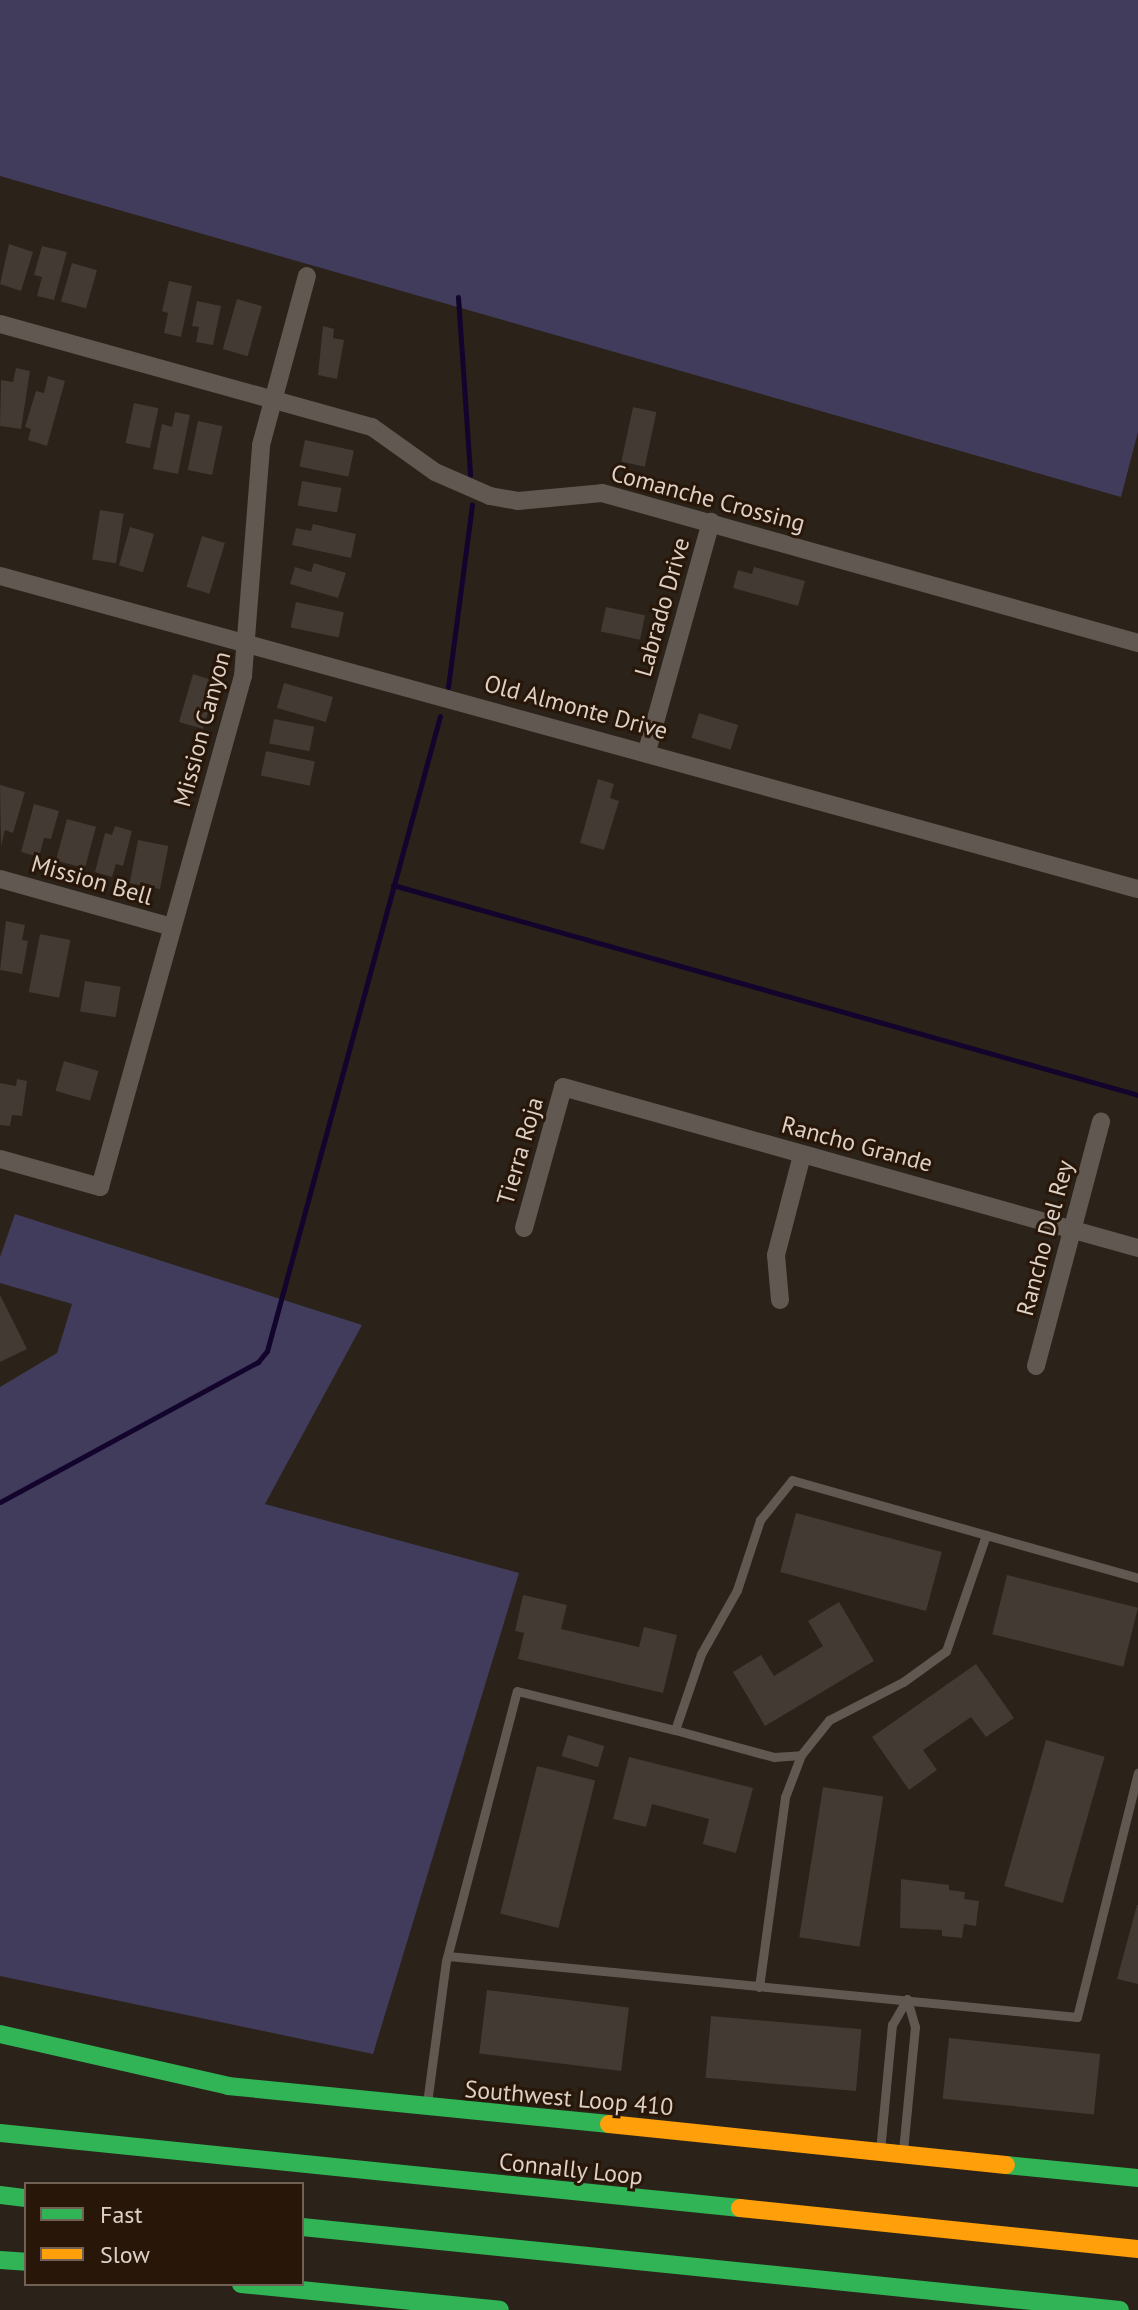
<!DOCTYPE html>
<style>
body{margin:0}
#map{position:relative;width:1138px;height:2310px;overflow:hidden;background:#2b2219;font-family:"PT Sans",sans-serif}
div>[style]{position:absolute}
[style*='--x']{left:calc(var(--x)*1px);top:calc(var(--y)*1px);width:calc(var(--w)*1px);rotate:calc(var(--a)*1deg)}
.green>*{inset:0;background:#413c5b}
.stream>*{height:5px;margin:-2.5px;padding:0 2.5px;transform-origin:2.5px;border-radius:2.5px;background:#12042c}
.building>*{inset:0;background:#423a33;transform-origin:0 0}
.lane>*{height:9px;margin:-4.5px;padding:0 4.5px;transform-origin:4.5px;border-radius:4.5px;background:#615851}
.street>*{height:18px;margin:-9px;padding:0 9px;transform-origin:9px;border-radius:9px;background:#615851}
.fast>*{height:18px;margin:-9px;padding:0 9px;transform-origin:9px;border-radius:9px;background:#30b455}
.slow>*{height:18px;margin:-9px;padding:0 9px;transform-origin:9px;border-radius:9px;background:#ff9f0a}
span{translate:-50% -50%;white-space:nowrap;text-align:center;line-height:1.15;-webkit-text-stroke:6px #281708;paint-order:stroke}
.street-label{font-size:24px;color:#ddd1c7}
.legend{position:absolute;left:24px;top:2182px;width:280px;height:104px;box-sizing:border-box;background:#281708;border:2px solid #706154;margin:0;padding:10px 14px;list-style:none;font-size:24px;color:#ddd1c7}
.legend li{display:flex;align-items:center;gap:16px;height:40px}
.legend b{width:40px;border:2px solid #706154}
</style>
<div id="map">
<div class="green">
<i style="clip-path:polygon(0 0,1138px 0,1138px 432px,1121px 497px,0 176px)"></i>
<i style="clip-path:polygon(15px 1214px,362px 1325px,265px 1504px,519px 1573px,373px 2054px,0 1976px,0 1387px,57px 1353px,72px 1304px,0 1283px,0 1257px)"></i>
</div>
<div class="stream">
<i style="--x:458;--y:297;--w:178;--a:86.1"></i>
<i style="--x:448;--y:687;--w:184;--a:-82.5"></i>
<i style="--x:393;--y:885;--w:774;--a:15.74"></i>
<i style="--x:0;--y:1502;--w:294;--a:-28.5"></i>
<i style="--x:258;--y:1362;--w:14;--a:-51"></i>
<i style="--x:267;--y:1351;--w:658;--a:-74.76"></i>
</div>
<div class="building">
<i style="clip-path:polygon(9px 244px,33px 252px,21px 291px,0 284px)"></i>
<i style="clip-path:polygon(42px 246px,67px 252px,54px 300px,37px 296px,42px 277px,34px 275px)"></i>
<i style="left:72px;top:263px;width:26px;height:40px;rotate:16deg"></i>
<i style="clip-path:polygon(169px 281px,192px 286px,181px 337px,164px 333px,168px 313px,162px 311px)"></i>
<i style="left:237px;top:299px;width:26px;height:52px;rotate:16deg"></i>
<i style="clip-path:polygon(197px 301px,221px 306px,213px 345px,196px 342px,199px 327px,192px 326px)"></i>
<i style="clip-path:polygon(323px 326px,334px 329px,333px 338px,344px 340px,337px 379px,318px 375px)"></i>
<i style="clip-path:polygon(16px 368px,30px 371px,21px 429px,0 426px,1px 380px,13px 382px)"></i>
<i style="clip-path:polygon(48px 376px,65px 381px,47px 446px,28px 440px,31px 429px,25px 427px,36px 391px,44px 393px)"></i>
<i style="left:134px;top:403px;width:25px;height:41px;rotate:12deg"></i>
<i style="left:633px;top:407px;width:24px;height:56px;rotate:12deg"></i>
<i style="clip-path:polygon(175px 412px,190px 415px,178px 474px,153px 469px,162px 424px,172px 427px)"></i>
<i style="left:198px;top:421px;width:25px;height:50px;rotate:12deg"></i>
<i style="left:305px;top:440px;width:50px;height:27px;rotate:12deg"></i>
<i style="left:302px;top:481px;width:40px;height:25px;rotate:10deg"></i>
<i style="left:100px;top:510px;width:24px;height:50px;rotate:9deg"></i>
<i style="clip-path:polygon(313px 524px,356px 534px,351px 558px,292px 545px,296px 528px,311px 531px)"></i>
<i style="left:130px;top:527px;width:25px;height:40px;rotate:16deg"></i>
<i style="left:202px;top:536px;width:24px;height:53px;rotate:17deg"></i>
<i style="clip-path:polygon(314px 563px,346px 573px,338px 598px,290px 584px,295px 567px,311px 572px)"></i>
<i style="clip-path:polygon(754px 567px,805px 581px,798px 606px,733px 588px,738px 570px,752px 574px)"></i>
<i style="left:296px;top:602px;width:49px;height:26px;rotate:12deg"></i>
<i style="left:606px;top:607px;width:40px;height:25px;rotate:12deg"></i>
<i style="clip-path:polygon(193px 674px,209px 679px,204px 697px,212px 699px,203px 729px,179px 722px)"></i>
<i style="left:284px;top:683px;width:51px;height:26px;rotate:16deg"></i>
<i style="left:699px;top:713px;width:41px;height:26px;rotate:17deg"></i>
<i style="left:274px;top:719px;width:41px;height:25px;rotate:11deg"></i>
<i style="left:266px;top:751px;width:50px;height:25px;rotate:12deg"></i>
<i style="clip-path:polygon(598px 779px,614px 784px,610px 798px,619px 801px,604px 850px,580px 843px)"></i>
<i style="clip-path:polygon(0 785px,25px 792px,13px 833px,5px 830px,1px 846px)"></i>
<i style="clip-path:polygon(34px 804px,59px 811px,51px 839px,44px 838px,39px 857px,21px 852px)"></i>
<i style="left:67px;top:819px;width:30px;height:43px;rotate:15deg"></i>
<i style="clip-path:polygon(115px 826px,132px 831px,123px 866px,116px 864px,112px 877px,95px 872px,105px 833px,112px 835px)"></i>
<i style="left:138px;top:840px;width:31px;height:44px;rotate:11deg"></i>
<i style="clip-path:polygon(6px 921px,25px 925px,22px 940px,28px 941px,22px 974px,0 970px)"></i>
<i style="left:40px;top:934px;width:31px;height:59px;rotate:11deg"></i>
<i style="left:85px;top:981px;width:36px;height:31px;rotate:9deg"></i>
<i style="left:64px;top:1061px;width:36px;height:31px;rotate:16deg"></i>
<i style="clip-path:polygon(17px 1079px,27px 1081px,22px 1116px,12px 1115px,10px 1126px,0 1125px,0 1083px,16px 1086px)"></i>
<i style="clip-path:polygon(0 1295px,27px 1349px,0 1362px)"></i>
<i style="left:796px;top:1513px;width:151px;height:61px;rotate:15deg"></i>
<i style="left:1007px;top:1575px;width:135px;height:61px;rotate:14deg"></i>
<i style="clip-path:polygon(523px 1595px,567px 1605px,561px 1629px,639px 1647px,644px 1627px,677px 1635px,663px 1693px,518px 1659px,524px 1633px,515px 1631px)"></i>
<i style="clip-path:polygon(839px 1602px,874px 1661px,765px 1726px,733px 1672px,761px 1655px,774px 1676px,823px 1646px,808px 1621px)"></i>
<i style="clip-path:polygon(976px 1664px,1014px 1718px,986px 1737px,971px 1717px,923px 1750px,937px 1770px,909px 1790px,872px 1737px)"></i>
<i style="left:568px;top:1735px;width:38px;height:22px;rotate:17deg"></i>
<i style="left:1046px;top:1740px;width:61px;height:152px;rotate:16deg"></i>
<i style="clip-path:polygon(629px 1757px,753px 1788px,736px 1853px,703px 1844px,709px 1819px,652px 1804px,646px 1827px,613px 1819px)"></i>
<i style="left:537px;top:1766px;width:60px;height:152px;rotate:14deg"></i>
<i style="left:823px;top:1787px;width:61px;height:152px;rotate:9deg"></i>
<i style="clip-path:polygon(901px 1879px,949px 1885px,949px 1890px,965px 1892px,964px 1899px,979px 1901px,976px 1926px,964px 1924px,962px 1938px,942px 1936px,942px 1930px,900px 1928px)"></i>
<i style="clip-path:polygon(1137px 1905px,1138px 1905px,1138px 1984px,1117px 1979px)"></i>
<i style="left:487px;top:1990px;width:143px;height:64px;rotate:7deg"></i>
<i style="left:711px;top:2016px;width:151px;height:62px;rotate:5deg"></i>
<i style="left:949px;top:2038px;width:152px;height:61px;rotate:6deg"></i>
</div>
<div class="lane">
<i style="--x:675;--y:1730;--w:103;--a:15.3"></i>
<i style="--x:774;--y:1757;--w:27;--a:-4"></i>
<i style="--x:448;--y:1956;--w:632;--a:5.54"></i>
<i style="--x:1077;--y:2017;--w:252;--a:-76"></i>
<i style="--x:759;--y:1987;--w:192;--a:-82.2"></i>
<i style="--x:785;--y:1797;--w:45;--a:-69.1"></i>
<i style="--x:801;--y:1755;--w:45;--a:-51.3"></i>
<i style="--x:829;--y:1720;--w:83;--a:-27.2"></i>
<i style="--x:903;--y:1682;--w:53;--a:-35.8"></i>
<i style="--x:946;--y:1651;--w:123;--a:-71"></i>
<i style="--x:427;--y:2103;--w:143;--a:-82.4"></i>
<i style="--x:446;--y:1961;--w:279;--a:-75.3"></i>
<i style="--x:517;--y:1691;--w:163;--a:13.9"></i>
<i style="--x:675;--y:1730;--w:80;--a:-71.1"></i>
<i style="--x:701;--y:1654;--w:73;--a:-60.6"></i>
<i style="--x:737;--y:1590;--w:74;--a:-71.8"></i>
<i style="--x:760;--y:1520;--w:51;--a:-51.3"></i>
<i style="--x:792;--y:1480;--w:360;--a:15.8"></i>
<i style="--x:880;--y:2151;--w:127;--a:-84.6"></i>
<i style="--x:892;--y:2025;--w:30;--a:-60"></i>
<i style="--x:903;--y:2151;--w:125;--a:-84.5"></i>
<i style="--x:915;--y:2027;--w:29;--a:-106"></i>
</div>
<div class="street">
<i style="--x:0;--y:324;--w:386;--a:15.5"></i>
<i style="--x:372;--y:427;--w:77;--a:35.5"></i>
<i style="--x:435;--y:472;--w:60;--a:23.6"></i>
<i style="--x:490;--y:496;--w:28;--a:10"></i>
<i style="--x:518;--y:501;--w:84;--a:-5.4"></i>
<i style="--x:602;--y:493;--w:557;--a:15.63"></i>
<i style="--x:0;--y:576;--w:1180;--a:15.38"></i>
<i style="--x:647;--y:751;--w:238;--a:-74.4"></i>
<i style="--x:0;--y:879;--w:179;--a:15.6"></i>
<i style="--x:0;--y:1159;--w:104;--a:15.6"></i>
<i style="--x:100;--y:1187;--w:531;--a:-74.37"></i>
<i style="--x:243;--y:676;--w:232;--a:-85.5"></i>
<i style="--x:261;--y:445;--w:175;--a:-74.8"></i>
<i style="--x:524;--y:1228;--w:146;--a:-74.5"></i>
<i style="--x:563;--y:1087;--w:597;--a:15.64"></i>
<i style="--x:780;--y:1300;--w:45;--a:-95.1"></i>
<i style="--x:776;--y:1255;--w:103;--a:-75.4"></i>
<i style="--x:1036;--y:1366;--w:253;--a:-75.1"></i>
</div>
<div class="fast">
<i style="--x:0;--y:2034;--w:234;--a:12.8"></i>
<i style="--x:228;--y:2086;--w:383;--a:5.7"></i>
<i style="--x:0;--y:2133;--w:744;--a:5.79"></i>
<i style="--x:1006;--y:2165;--w:133;--a:5.6"></i>
<i style="--x:0;--y:2195;--w:26;--a:7"></i>
<i style="--x:302;--y:2227;--w:822;--a:5.79"></i>
<i style="--x:0;--y:2260;--w:26;--a:4"></i>
<i style="--x:241;--y:2284;--w:260;--a:5.7"></i>
</div>
<div class="slow">
<i style="--x:609;--y:2124;--w:399;--a:5.9"></i>
<i style="--x:740;--y:2208;--w:400;--a:5.9"></i>
</div>
<div class="street-label">
<span style="left:708px;top:498px;rotate:15deg">Comanche Crossing</span>
<span style="left:662px;top:607px;rotate:-74deg">Labrado Drive</span>
<span style="left:576px;top:707px;rotate:15deg">Old Almonte Drive</span>
<span style="left:202px;top:729px;rotate:-75deg">Mission Canyon</span>
<span style="left:92px;top:880px;rotate:16deg">Mission Bell</span>
<span style="left:857px;top:1144px;rotate:15deg">Rancho Grande</span>
<span style="left:520px;top:1151px;rotate:-74deg">Tierra Roja</span>
<span style="left:1045px;top:1238px;rotate:-75deg">Rancho Del Rey</span>
<span style="left:569px;top:2098px;rotate:5deg">Southwest Loop 410</span>
<span style="left:571px;top:2169px;rotate:6deg">Connally Loop</span>
</div>
<ul class="legend">
<li><b style="height:10px;background:#30b455"></b>Fast</li>
<li><b style="height:10px;background:#ff9f0a"></b>Slow</li>
</ul>
</div>
